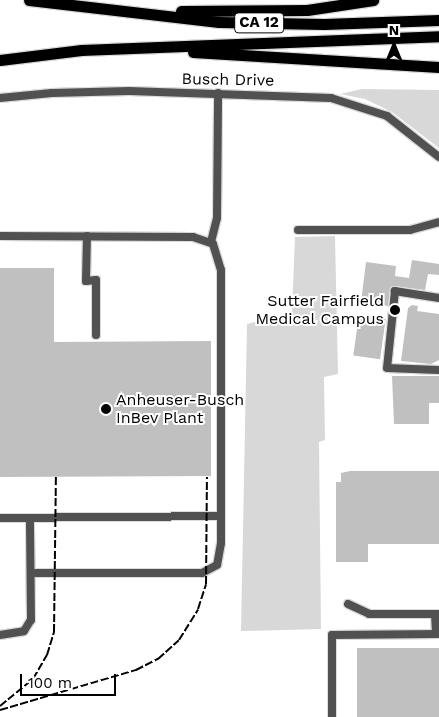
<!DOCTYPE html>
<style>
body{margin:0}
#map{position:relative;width:439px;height:717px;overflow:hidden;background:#fff;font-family:"Work Sans",sans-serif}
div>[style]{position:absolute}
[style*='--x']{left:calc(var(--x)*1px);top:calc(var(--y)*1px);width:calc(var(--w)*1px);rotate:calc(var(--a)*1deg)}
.green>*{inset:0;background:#d8d8d8}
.building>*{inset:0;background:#c0c0c0;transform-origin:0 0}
.roads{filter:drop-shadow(1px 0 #dbdbdb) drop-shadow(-1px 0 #dbdbdb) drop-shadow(0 1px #dbdbdb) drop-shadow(0 -1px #dbdbdb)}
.minor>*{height:8px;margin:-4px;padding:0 4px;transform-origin:4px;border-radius:4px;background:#515151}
.highway>*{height:11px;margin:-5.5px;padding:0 5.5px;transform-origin:5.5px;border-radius:5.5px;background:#000}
.rail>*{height:2px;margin-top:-1px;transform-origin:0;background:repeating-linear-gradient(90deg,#000 0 8px,transparent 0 10.5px)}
.dots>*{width:14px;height:14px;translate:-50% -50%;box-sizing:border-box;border:2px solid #fff;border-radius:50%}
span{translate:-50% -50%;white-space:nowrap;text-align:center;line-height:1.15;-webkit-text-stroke:4px #fff;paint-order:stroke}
.shield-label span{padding:1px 4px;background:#fff;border:1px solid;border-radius:4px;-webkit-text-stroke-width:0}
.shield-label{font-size:15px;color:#000;font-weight:700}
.street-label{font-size:16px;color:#000}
.poi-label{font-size:16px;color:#000}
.right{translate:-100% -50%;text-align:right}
.left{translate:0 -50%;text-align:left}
.north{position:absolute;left:369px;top:20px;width:50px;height:50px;-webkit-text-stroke:4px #fff;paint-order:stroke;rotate:0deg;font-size:14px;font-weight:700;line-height:20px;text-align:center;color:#000}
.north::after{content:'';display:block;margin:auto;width:18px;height:22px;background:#000;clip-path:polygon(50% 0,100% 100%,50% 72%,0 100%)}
.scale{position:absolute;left:20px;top:674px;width:96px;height:22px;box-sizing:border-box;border:2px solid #000;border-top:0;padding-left:6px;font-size:15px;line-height:18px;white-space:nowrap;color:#000;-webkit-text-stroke:4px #fff;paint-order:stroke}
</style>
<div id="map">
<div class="green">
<i style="clip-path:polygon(362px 89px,439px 90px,439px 148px,392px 112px,365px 99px,340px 94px)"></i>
<i style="clip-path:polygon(335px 236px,338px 374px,324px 377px,325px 440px,319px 442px,321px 629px,241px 631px,247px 324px,292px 313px,295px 237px)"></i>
</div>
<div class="building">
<i style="clip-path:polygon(412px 260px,439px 264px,439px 275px,428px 274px,425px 290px,393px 286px,390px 290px,388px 306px,361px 302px,366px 262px,396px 266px,395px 276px,409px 278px)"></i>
<i style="clip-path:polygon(0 268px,54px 268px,54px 342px,211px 341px,211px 476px,0 477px)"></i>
<i style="clip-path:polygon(412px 305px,418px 306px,417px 311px,439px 314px,439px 360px,431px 364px,401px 361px,408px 308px)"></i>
<i style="left:359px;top:315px;width:27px;height:41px;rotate:8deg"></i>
<i style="clip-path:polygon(392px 376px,439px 376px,439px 403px,429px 403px,429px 424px,394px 424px)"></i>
<i style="clip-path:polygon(350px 471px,439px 471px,439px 544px,368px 544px,368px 562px,336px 562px,336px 482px,341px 482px,341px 473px)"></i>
<i style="left:357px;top:648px;width:82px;height:69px"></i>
</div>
<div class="roads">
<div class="minor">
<i style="--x:0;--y:98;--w:52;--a:-5.5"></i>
<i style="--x:52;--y:93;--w:77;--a:-1.5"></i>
<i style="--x:129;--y:91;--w:202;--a:2"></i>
<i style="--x:331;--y:98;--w:59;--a:17.8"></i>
<i style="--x:387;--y:116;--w:66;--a:38.3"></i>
<i style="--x:298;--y:230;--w:112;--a:0"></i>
<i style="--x:410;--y:230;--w:30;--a:-15"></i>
<i style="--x:0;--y:236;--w:193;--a:0.3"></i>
<i style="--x:193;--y:237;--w:21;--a:19"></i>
<i style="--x:213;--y:244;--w:27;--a:73"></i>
<i style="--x:221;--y:270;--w:273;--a:90"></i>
<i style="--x:221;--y:543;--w:22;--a:100"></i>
<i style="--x:217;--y:565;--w:17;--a:152"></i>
<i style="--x:202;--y:573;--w:171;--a:180"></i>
<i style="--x:87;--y:236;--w:45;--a:91.3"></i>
<i style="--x:86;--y:281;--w:10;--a:-6"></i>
<i style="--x:96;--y:280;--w:55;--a:90"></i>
<i style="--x:211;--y:242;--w:25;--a:-76"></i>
<i style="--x:217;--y:218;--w:125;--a:-89.5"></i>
<i style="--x:439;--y:298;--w:45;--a:-171"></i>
<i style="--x:395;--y:291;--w:77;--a:95.9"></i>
<i style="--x:387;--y:368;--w:52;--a:2.2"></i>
<i style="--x:0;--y:518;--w:221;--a:-0.5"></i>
<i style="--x:348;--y:604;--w:23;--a:25"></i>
<i style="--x:369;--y:614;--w:70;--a:0"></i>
<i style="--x:435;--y:614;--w:20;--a:87"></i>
<i style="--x:0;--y:635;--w:24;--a:-9"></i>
<i style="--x:24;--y:631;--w:13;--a:-58"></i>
<i style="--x:31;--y:620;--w:101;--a:-90.6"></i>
<i style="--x:332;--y:717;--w:82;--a:-90"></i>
<i style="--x:332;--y:635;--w:107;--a:-0.5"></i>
</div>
<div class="highway">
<i style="--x:29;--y:0;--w:191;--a:6.6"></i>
<i style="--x:219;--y:22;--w:105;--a:1.1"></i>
<i style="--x:324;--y:24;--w:115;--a:-2"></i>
<i style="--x:181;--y:11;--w:126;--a:-0.5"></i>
<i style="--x:307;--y:10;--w:67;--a:-8.6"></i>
<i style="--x:193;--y:52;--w:246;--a:3.5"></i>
<i style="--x:0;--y:60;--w:82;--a:-7"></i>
<i style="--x:81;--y:50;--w:358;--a:-2.2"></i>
</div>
</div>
<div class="rail">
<i style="--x:0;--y:706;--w:43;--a:-39.3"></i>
<i style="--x:33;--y:679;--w:28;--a:-60"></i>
<i style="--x:47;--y:655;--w:24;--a:-73"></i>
<i style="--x:54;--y:632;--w:155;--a:-89.3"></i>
<i style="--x:0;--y:710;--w:142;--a:-16.4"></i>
<i style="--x:136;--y:670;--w:25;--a:-27"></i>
<i style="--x:158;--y:659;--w:28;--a:-42"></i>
<i style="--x:179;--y:640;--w:36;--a:-58"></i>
<i style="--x:198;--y:609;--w:26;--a:-72"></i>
<i style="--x:206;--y:584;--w:107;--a:-89.5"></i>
</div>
<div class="dots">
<i style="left:395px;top:310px;background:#000"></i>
<i style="left:106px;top:409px;background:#000"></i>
</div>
<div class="shield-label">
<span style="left:259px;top:23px">CA 12</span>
</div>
<div class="street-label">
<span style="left:228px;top:80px;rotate:1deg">Busch Drive</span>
</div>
<div class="poi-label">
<span class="right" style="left:384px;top:310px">Sutter Fairfield<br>Medical Campus</span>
<span class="left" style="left:116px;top:409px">Anheuser-Busch<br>InBev Plant</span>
</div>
<div class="north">N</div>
<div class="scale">100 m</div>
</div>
